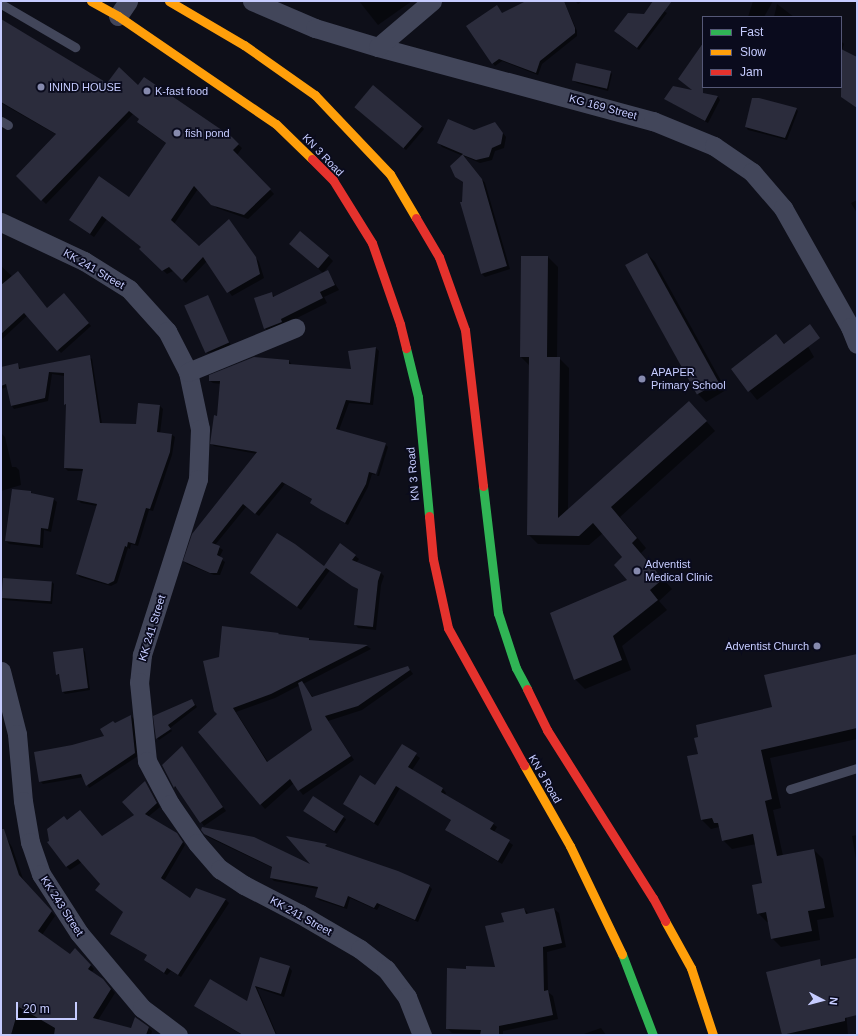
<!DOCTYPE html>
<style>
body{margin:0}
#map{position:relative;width:858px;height:1036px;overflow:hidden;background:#0e0f19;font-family:Arial,sans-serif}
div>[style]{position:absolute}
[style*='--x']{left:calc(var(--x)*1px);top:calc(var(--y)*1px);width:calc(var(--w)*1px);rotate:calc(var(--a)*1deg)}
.shadow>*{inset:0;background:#0007;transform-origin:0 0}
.building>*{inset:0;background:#2b2c3c;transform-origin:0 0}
.lane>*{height:9px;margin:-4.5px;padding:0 4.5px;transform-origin:4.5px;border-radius:4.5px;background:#42465a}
.street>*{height:19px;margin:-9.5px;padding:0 9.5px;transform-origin:9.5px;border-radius:9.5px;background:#42465a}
.fast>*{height:9px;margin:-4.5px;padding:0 4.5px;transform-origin:4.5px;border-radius:4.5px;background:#30b455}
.slow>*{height:9px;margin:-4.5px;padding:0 4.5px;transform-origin:4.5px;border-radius:4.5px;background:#ff9f0a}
.jam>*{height:9px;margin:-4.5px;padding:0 4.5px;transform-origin:4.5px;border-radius:4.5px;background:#e5322d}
.dots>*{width:11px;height:11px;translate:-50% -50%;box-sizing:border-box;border:2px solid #0a0b1d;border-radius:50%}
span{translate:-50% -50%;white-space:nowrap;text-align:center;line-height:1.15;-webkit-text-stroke:3.5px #0a0b1d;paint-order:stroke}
.poi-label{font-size:11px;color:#c6ccff}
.left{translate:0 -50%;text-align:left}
.right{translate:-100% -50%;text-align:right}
.street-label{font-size:11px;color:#c6ccff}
.frame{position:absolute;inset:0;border:2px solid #c6ccff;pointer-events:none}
.legend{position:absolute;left:702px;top:16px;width:140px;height:72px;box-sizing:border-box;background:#0a0b1d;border:1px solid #555877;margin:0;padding:5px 7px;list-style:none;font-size:12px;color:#c6ccff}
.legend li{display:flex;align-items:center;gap:8px;height:20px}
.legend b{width:20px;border:1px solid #555877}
.north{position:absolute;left:802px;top:980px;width:40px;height:40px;-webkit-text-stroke:3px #0a0b1d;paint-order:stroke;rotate:96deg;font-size:11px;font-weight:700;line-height:16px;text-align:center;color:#c6ccff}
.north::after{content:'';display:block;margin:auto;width:14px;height:18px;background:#c6ccff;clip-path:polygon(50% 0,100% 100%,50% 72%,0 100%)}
.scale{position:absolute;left:16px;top:1002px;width:61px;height:18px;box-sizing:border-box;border:2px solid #c6ccff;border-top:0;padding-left:5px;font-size:12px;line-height:14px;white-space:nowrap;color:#c6ccff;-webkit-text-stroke:3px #0a0b1d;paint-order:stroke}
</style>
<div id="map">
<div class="shadow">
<i style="clip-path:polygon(359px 1px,412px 1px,378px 25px)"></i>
<i style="clip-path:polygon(528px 1px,564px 1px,577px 31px,577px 36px,542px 64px,538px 75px,502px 61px,495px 66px,467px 27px,502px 14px)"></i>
<i style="clip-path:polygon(575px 1px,583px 1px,578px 4px)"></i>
<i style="clip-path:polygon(753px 1px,773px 1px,764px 17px,748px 17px)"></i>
<i style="clip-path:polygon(652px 4px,667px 13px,639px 50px,618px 34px,645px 15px)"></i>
<i style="clip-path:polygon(777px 4px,794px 17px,774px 17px)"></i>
<i style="clip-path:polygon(1px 20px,107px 84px,139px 87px,231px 138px,242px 148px,237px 155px,274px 194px,248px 219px,217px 208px,198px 189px,174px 224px,199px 248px,229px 220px,259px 262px,264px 278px,232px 296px,207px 261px,186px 283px,173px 271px,167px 274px,141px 249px,142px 247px,107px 219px,94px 237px,75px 224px,130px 199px,167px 144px,142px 126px,138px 122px,140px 119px,133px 114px,46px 204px,17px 176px,57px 135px,1px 103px)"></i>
<i style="clip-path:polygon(841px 41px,844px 44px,842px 50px,857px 71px,857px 108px,842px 97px,848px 90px,840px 87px)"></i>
<i style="clip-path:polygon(703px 43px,703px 80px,695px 92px,679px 79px)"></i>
<i style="clip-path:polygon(610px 72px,612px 74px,608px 91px,577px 83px,574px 81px)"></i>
<i style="clip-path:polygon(674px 87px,718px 97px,720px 100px,708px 123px,665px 99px)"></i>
<i style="clip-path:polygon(753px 99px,796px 109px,798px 111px,787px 140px,748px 130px,746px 127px)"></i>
<i style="clip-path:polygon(358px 110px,421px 126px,424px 129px,406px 150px)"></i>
<i style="clip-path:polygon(495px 123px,506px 137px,504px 148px,495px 151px,492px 160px,480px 163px,464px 156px,485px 183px,510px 269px,485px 277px,481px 273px,463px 203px,464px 183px,456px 177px,463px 156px,442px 147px,439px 143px)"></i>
<i style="clip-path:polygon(857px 200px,857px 213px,851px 203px)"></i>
<i style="clip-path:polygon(290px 244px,328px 256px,333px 261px,323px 273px)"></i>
<i style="clip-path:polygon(647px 254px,655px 262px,726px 390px,706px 402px,698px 394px,626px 265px)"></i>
<i style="clip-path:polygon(522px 257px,548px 257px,558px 267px,557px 358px,559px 358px,569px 368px,568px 511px,698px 412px,715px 431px,620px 517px,646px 548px,641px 553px,672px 589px,659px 601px,667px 610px,622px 646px,631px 670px,585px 689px,575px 679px,629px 580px,624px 558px,603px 533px,589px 545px,538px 544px,528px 534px,530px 366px,521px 357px)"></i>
<i style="clip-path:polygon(1px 266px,47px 309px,66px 297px,91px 326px,61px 353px,28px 315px,1px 340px)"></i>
<i style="clip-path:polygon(328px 272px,339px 290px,324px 297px,327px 303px,269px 332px,265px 328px,272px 294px,275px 297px)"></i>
<i style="clip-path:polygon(207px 296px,231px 346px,208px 353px,206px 351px)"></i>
<i style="clip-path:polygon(776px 336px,785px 344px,806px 343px,814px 357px,757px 400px,732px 369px)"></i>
<i style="clip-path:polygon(376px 348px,379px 351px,373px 405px,349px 403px,339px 430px,384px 444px,375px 475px,372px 474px,368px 487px,348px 525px,325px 512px,315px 505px,313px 500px,285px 484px,259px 516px,246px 507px,215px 545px,223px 550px,219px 558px,225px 562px,220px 575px,214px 575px,187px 564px,184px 561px,257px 454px,214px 446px,211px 443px,218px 417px,221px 384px,213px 383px,210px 381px,289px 361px,292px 365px,352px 370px,349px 352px)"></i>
<i style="clip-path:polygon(89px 357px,92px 359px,102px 424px,136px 425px,160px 406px,163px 409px,160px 433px,172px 435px,175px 437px,172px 455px,153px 511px,149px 510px,138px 546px,131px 544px,130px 549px,128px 548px,117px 583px,111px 586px,80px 577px,77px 574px,97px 506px,81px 503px,78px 500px,83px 471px,68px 471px,65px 468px,67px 406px,65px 404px,65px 376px,52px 374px,48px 401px,14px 409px,12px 406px,7px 387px,1px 389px,1px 368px,17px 364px,21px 369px)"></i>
<i style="clip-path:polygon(2px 434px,5px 437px,12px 467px,16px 467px,19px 470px,21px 485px,1px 491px)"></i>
<i style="clip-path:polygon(386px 445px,388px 447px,379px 476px,377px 476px)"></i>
<i style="clip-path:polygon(31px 492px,33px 495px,53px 499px,57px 502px,51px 532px,44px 530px,43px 548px,9px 544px,6px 541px)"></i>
<i style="clip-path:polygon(341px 545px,359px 559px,356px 563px,381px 573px,384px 576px,381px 585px,376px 630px,358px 628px,355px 624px,359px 590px,330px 570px,301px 610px,255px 576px,325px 567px)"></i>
<i style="clip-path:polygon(52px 582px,54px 584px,52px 604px,5px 600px,2px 598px)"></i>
<i style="clip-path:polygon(evenodd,223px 627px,279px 634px,281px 636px,309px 639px,311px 641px,367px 646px,371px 649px,303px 684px,313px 697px,408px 667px,413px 674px,362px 710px,328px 721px,354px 760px,303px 795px,294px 783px,265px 809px,199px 732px,218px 714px,220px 658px,223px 627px,300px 685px,313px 731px,268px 762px,236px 712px,275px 698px,300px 685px)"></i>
<i style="clip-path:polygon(83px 649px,85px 652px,90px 690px,65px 694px,63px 692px,60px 676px,57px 674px)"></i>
<i style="clip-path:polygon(857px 655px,857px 739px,770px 758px,781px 808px,773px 810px,783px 856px,814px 850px,823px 859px,834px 917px,817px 920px,820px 940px,781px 947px,772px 938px,769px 922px,767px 922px,758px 913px,763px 884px,756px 844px,732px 849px,723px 840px,719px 827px,711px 829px,702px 820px,688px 757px,699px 754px)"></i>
<i style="clip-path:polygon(192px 700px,197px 707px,170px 728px,172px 731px,159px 740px,157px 738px,155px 717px)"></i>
<i style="clip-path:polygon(131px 716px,134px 719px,138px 756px,89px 788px,84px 777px,43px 784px,40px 781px,72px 746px,106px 737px,115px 724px)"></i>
<i style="clip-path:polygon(402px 745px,420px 758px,412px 770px,443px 789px,446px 793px,445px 795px,493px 824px,497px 827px,494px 832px,513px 845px,502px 864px,450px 833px,446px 830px,452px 820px,400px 788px,378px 826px,344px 804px,375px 786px)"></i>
<i style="clip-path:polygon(182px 748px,226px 811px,204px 826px,179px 789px,174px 787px)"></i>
<i style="clip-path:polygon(145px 782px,160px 807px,148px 817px,180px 837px,185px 845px,164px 881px,191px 900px,226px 900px,229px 903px,181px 977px,171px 971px,167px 975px,148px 963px,147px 955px,115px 937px,112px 934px,124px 913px,82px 862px,70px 870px,66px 866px,67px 821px,102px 837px,136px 815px)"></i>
<i style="left:313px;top:797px;width:40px;height:17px;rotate:34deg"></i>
<i style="clip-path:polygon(1px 829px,12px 847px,23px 879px,55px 916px,42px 935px,70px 955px,75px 949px,94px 969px,91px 973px,107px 984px,115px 993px,98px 1020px,131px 1030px,148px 1028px,152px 1031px,151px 1035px,1px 1035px)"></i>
<i style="clip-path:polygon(205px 834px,313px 867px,289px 838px,326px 845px,329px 848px,429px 886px,432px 889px,418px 922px,380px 905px,377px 910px,350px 898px,347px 909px,319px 900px,316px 897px,318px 889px,274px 881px,271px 878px,273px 868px,208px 837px)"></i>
<i style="clip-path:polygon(857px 835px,857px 865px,852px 836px)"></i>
<i style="clip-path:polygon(524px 909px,529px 914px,554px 909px,559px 913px,566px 947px,547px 952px,548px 992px,553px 996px,558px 1019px,503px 1031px,503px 1035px,452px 1033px,447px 1028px,467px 970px,496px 968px,505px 923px)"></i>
<i style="clip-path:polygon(261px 959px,289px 967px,292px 971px,284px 997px,257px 988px,277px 1035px,242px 1035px,199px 1009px,247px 1003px)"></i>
<i style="clip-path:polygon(819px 960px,823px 967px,842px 965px,848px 1035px,783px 1035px,768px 973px)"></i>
<i style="clip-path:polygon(601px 1028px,606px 1035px,581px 1035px)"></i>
</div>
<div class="building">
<i style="clip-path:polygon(526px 1px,564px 1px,575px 28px,575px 33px,540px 61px,536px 73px,499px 59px,492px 64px,466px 26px,497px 5px,502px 13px)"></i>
<i style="clip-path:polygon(653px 1px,672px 1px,637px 48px,614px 31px,628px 13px,644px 14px)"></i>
<i style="clip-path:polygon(1px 19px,107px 83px,119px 67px,138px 85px,144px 77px,232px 137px,239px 144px,233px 150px,271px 189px,244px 215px,211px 205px,194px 186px,171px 220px,199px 246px,229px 219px,256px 257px,260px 274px,227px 293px,203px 257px,182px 280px,169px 267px,162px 271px,139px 249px,141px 247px,102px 216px,90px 234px,69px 220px,99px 176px,129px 197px,166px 143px,137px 122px,139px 119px,129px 111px,41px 201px,16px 176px,56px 134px,1px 102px)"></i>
<i style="clip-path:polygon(703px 43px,703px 93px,718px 96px,705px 121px,664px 99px,673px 86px,692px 90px,678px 79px)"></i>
<i style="clip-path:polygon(841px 49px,857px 57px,857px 108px,841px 97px)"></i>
<i style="left:576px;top:63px;width:36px;height:18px;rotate:13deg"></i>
<i style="left:373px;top:85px;width:64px;height:29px;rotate:40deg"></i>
<i style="clip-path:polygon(752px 98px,759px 98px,797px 108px,785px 138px,745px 127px)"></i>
<i style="clip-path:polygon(448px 119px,474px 130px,495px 122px,503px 133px,501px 144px,492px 148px,489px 157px,476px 160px,463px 155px,482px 179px,507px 266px,481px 274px,460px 202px,462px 202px,463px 182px,455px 177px,450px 166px,463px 154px,437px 143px)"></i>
<i style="left:300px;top:231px;width:38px;height:17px;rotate:40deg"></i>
<i style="left:647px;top:253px;width:148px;height:25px;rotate:61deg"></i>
<i style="clip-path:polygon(521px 256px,548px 256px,547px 357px,560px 357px,558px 518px,689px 401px,707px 421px,611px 507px,637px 538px,632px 543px,663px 579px,650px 590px,658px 600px,613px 636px,622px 660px,574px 680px,550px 613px,627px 580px,614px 565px,622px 557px,593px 523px,579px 536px,527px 535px,529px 357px,520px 357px)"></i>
<i style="clip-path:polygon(328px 270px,335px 285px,320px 292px,323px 298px,281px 319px,282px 322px,264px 329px,254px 298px,272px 292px,273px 297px)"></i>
<i style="clip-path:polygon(18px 271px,47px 308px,64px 293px,89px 323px,57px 351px,24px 313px,1px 334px,1px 285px)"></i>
<i style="left:208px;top:295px;width:52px;height:26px;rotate:66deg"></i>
<i style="clip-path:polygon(810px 324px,820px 338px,748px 392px,731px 369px,776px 334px,784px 344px)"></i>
<i style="clip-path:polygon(376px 347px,370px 403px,346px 400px,336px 429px,386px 443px,376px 474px,369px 472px,366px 484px,345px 523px,321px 510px,310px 503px,312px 499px,282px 482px,255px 514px,243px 504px,212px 543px,220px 546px,217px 555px,223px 558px,217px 573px,210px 573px,183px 561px,192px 534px,257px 452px,210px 444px,214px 415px,217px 416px,220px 381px,209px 381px,209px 375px,254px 357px,289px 360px,289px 364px,351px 369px,348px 351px)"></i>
<i style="clip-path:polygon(90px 355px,100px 423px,136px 424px,138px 403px,160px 405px,157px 432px,172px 434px,170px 452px,150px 509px,146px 508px,135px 544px,128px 542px,127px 547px,125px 546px,114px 581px,108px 584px,76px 574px,97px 504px,77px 500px,83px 469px,64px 468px,66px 404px,64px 405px,64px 373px,49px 372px,45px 398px,11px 406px,6px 384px,1px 386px,1px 367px,18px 363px,19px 369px)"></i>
<i style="clip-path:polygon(12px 489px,31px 491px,31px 493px,54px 498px,48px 529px,41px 528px,40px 545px,5px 541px)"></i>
<i style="clip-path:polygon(277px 533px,295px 544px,324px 566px,340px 543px,356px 555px,352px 560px,381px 572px,378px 581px,373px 627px,354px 625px,358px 589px,352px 586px,326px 568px,297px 607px,250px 573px)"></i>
<i style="left:3px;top:578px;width:49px;height:20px;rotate:4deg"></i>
<i style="clip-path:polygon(222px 626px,279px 633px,278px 634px,309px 638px,309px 640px,368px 645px,271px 694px,233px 708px,267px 762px,312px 730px,298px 683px,302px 681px,312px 697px,408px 666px,410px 670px,358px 706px,325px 716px,351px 756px,298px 791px,290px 779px,260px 805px,198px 732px,217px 714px,214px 711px,203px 661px,219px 657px)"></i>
<i style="clip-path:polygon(83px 648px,88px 688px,62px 692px,59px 674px,56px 675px,53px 652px)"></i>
<i style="clip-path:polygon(857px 654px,857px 728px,761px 750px,772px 799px,765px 801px,777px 856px,814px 849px,825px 908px,808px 911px,812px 931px,771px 939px,766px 912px,757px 914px,752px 885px,762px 883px,753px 834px,722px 841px,718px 823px,714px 823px,712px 818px,701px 820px,687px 756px,698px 754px,694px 738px,698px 737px,696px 725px,772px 707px,764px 675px)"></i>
<i style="clip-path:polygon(192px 699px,195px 705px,168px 725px,171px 729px,156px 739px,153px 716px)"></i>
<i style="clip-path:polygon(131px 715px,135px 753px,86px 786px,81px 774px,39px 782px,34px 752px,72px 745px,104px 736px,100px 729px,113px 721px,115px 723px)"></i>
<i style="clip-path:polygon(402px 744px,417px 753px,408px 767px,443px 788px,441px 792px,494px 823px,490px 829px,510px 840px,498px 861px,445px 830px,451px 820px,396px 786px,374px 823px,343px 804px,360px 775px,375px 785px)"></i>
<i style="clip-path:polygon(182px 746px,223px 807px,200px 823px,175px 786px,174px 788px,162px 765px)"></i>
<i style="clip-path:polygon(145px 781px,157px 803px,145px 814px,177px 833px,183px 842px,161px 878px,190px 898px,196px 888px,226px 899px,178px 975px,167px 968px,164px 973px,144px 960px,147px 955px,110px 934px,123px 912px,95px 890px,100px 884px,78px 859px,66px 867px,47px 842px,49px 841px,47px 829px,64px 816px,67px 820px,80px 810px,102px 836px,134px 815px,122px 802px)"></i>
<i style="left:313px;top:796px;width:37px;height:18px;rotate:33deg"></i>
<i style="clip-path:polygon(202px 827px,254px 837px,310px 864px,286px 836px,327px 844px,325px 846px,398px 871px,430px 885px,415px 920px,377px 903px,374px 908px,348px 896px,344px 907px,315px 897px,318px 887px,270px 878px,272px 867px,204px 834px,201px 830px)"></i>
<i style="clip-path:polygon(1px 829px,4px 829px,19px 875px,52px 911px,38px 931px,70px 954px,75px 948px,91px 965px,88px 969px,103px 979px,111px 989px,93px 1018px,131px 1028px,135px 1017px,149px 1027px,146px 1035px,54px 1035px,55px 1028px,19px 1007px,11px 1035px,1px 1035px)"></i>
<i style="clip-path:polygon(524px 908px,526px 914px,554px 908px,562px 943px,543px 947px,544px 991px,548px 990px,553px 1015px,499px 1026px,499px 1035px,480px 1035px,481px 1030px,446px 1029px,447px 968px,466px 969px,466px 966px,495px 967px,485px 926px,504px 922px,501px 913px)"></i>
<i style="clip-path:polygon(260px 957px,290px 966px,281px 994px,255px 986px,276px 1035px,243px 1035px,194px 1006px,210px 979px,247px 1001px)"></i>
<i style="clip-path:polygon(857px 958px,857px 1015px,845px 1018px,845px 1021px,782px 1035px,766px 972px,820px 959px,821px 966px)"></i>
</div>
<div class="lane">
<i style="--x:1;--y:4;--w:86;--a:30.2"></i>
<i style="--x:1;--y:121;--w:8;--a:30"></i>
<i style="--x:790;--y:789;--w:70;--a:-17.4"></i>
</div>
<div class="street">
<i style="--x:252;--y:1;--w:69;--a:23.2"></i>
<i style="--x:315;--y:28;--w:66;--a:16.8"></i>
<i style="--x:378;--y:47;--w:285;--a:15.1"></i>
<i style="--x:653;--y:121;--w:66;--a:22.3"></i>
<i style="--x:714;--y:146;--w:46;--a:34.4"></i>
<i style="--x:752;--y:172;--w:48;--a:49.3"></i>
<i style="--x:783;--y:208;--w:137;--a:60.6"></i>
<i style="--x:850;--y:327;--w:18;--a:68"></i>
<i style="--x:118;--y:16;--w:18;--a:-56"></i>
<i style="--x:378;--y:47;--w:71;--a:-40.4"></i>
<i style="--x:1;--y:222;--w:92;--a:25.2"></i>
<i style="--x:84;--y:261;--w:53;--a:31.9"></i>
<i style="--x:129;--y:289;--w:57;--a:47.9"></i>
<i style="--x:167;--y:331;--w:46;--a:62.9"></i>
<i style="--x:188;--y:372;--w:58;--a:78.1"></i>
<i style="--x:200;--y:429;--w:50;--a:92.3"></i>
<i style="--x:198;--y:479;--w:185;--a:107.7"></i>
<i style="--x:142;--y:655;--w:27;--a:96"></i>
<i style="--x:139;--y:682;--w:79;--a:84.2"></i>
<i style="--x:147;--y:761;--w:49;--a:61.9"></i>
<i style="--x:170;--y:804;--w:47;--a:55.3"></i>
<i style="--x:197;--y:843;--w:35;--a:49"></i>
<i style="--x:220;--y:869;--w:29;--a:34"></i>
<i style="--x:244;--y:885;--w:63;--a:27.4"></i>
<i style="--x:300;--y:914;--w:69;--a:30.3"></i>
<i style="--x:360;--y:949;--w:33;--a:38"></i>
<i style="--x:386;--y:969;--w:35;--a:53"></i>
<i style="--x:407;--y:997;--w:41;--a:68.5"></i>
<i style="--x:188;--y:372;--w:116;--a:-22.4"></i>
<i style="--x:1;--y:671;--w:65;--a:75.7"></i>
<i style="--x:17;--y:734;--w:67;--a:84.9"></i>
<i style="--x:23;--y:801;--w:42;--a:80.3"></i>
<i style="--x:30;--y:842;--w:34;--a:71"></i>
<i style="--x:41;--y:874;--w:70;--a:57.2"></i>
<i style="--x:79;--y:933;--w:98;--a:50"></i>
<i style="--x:142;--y:1008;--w:45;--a:36.9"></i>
</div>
<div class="fast">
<i style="--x:406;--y:348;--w:50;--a:76.2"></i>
<i style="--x:418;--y:397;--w:120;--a:84.7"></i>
<i style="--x:483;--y:486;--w:128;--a:83.3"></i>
<i style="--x:498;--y:613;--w:58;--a:71.9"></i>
<i style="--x:516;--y:668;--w:24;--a:62"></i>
<i style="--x:622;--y:954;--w:87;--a:69.1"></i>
</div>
<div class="slow">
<i style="--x:91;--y:1;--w:31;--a:29"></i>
<i style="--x:118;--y:16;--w:191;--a:34.4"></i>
<i style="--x:276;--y:124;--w:50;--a:44.2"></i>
<i style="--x:169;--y:1;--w:87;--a:30.4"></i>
<i style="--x:244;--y:45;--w:87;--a:35.2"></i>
<i style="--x:315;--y:95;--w:109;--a:46.5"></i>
<i style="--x:390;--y:174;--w:51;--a:59.4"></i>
<i style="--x:524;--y:765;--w:93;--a:60.4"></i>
<i style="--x:570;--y:846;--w:120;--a:64.3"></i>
<i style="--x:665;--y:921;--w:54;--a:61"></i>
<i style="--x:691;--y:968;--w:71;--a:71.8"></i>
</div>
<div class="jam">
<i style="--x:312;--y:159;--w:30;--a:45"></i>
<i style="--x:333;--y:180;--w:74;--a:58.2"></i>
<i style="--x:372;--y:243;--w:86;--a:70.9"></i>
<i style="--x:400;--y:324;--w:25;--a:76"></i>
<i style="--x:416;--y:218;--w:45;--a:59.5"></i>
<i style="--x:439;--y:257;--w:77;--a:70.4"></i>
<i style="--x:465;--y:330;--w:157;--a:83.4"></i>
<i style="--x:429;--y:516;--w:43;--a:84.7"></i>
<i style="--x:433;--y:559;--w:71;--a:77.7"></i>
<i style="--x:448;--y:628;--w:157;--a:61"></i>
<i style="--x:527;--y:689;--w:46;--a:64"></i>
<i style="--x:547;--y:730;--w:199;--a:57.8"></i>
<i style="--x:653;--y:898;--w:26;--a:62"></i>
</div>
<div class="dots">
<i style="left:41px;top:87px;background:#868aae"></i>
<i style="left:147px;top:91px;background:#868aae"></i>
<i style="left:177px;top:133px;background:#868aae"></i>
<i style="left:642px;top:379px;background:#868aae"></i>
<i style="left:637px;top:571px;background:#868aae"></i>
<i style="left:817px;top:646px;background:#868aae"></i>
</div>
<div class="poi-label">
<span class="left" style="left:49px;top:87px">ININD HOUSE</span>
<span class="left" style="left:155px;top:91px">K-fast food</span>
<span class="left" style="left:185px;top:133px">fish pond</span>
<span class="left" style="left:651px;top:379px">APAPER<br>Primary School</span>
<span class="left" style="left:645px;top:571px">Adventist<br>Medical Clinic</span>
<span class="right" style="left:809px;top:646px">Adventist Church</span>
</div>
<div class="street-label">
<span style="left:603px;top:107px;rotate:15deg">KG 169 Street</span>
<span style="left:323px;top:155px;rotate:46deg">KN 3 Road</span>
<span style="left:94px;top:269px;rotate:30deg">KK 241 Street</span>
<span style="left:413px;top:474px;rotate:-95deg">KN 3 Road</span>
<span style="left:152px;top:628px;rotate:-73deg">KK 241 Street</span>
<span style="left:545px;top:779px;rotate:60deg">KN 3 Road</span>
<span style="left:62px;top:906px;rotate:57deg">KK 243 Street</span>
<span style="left:301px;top:916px;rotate:29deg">KK 241 Street</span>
</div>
<div class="frame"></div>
<ul class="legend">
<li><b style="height:5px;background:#30b455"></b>Fast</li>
<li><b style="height:5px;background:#ff9f0a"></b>Slow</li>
<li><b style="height:5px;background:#e5322d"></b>Jam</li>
</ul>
<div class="north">N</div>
<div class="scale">20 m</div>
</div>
